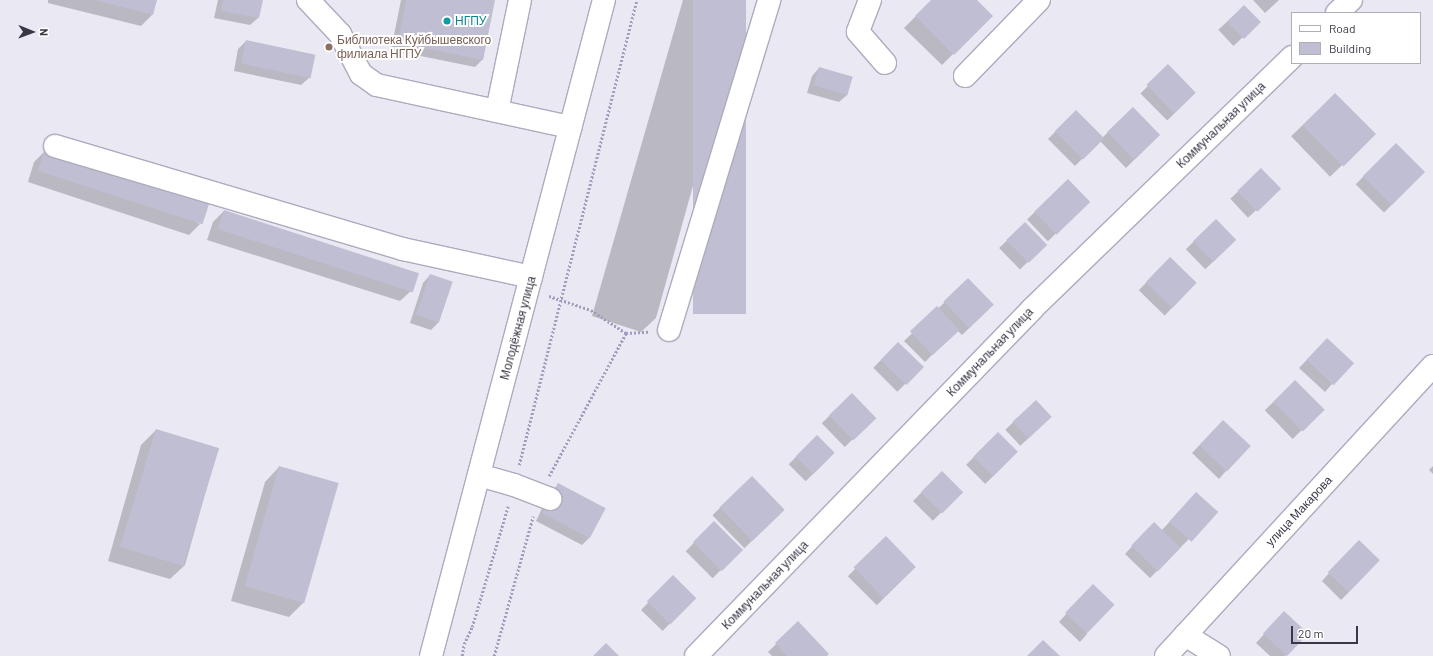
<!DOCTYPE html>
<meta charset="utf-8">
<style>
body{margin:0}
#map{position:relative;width:1433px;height:656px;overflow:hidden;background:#e9e8f3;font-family:Barlow,sans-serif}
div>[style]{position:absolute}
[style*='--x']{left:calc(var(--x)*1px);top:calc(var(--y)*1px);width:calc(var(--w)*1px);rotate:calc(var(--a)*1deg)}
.shadow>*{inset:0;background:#0003;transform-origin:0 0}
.building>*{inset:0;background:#bfbed3;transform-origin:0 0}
.path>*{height:2.5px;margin-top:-1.25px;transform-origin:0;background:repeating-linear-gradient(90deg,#a09ebe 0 2px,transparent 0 4px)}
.roads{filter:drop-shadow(1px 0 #adabbd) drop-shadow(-1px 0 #adabbd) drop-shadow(0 1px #adabbd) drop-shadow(0 -1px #adabbd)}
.minor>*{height:22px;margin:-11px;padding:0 11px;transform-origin:11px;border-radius:11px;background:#fff}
.dots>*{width:11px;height:11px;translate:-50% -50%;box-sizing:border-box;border:2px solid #fff;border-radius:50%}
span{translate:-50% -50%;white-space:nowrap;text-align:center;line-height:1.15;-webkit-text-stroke:4px #fff;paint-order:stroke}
.culture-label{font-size:12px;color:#0d838f}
.left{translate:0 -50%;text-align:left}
.education-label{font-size:12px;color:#785e54}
.street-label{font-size:12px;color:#383746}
.legend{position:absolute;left:1291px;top:12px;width:130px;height:52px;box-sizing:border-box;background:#fff;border:1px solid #afafb5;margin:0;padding:5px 7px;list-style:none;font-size:12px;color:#383746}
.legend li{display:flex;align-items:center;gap:8px;height:20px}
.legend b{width:20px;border:1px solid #afafb5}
.north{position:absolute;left:12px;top:12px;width:40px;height:40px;-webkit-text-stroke:3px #fff;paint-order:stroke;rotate:91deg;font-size:11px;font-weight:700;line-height:16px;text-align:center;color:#383746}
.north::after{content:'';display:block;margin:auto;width:14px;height:18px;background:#383746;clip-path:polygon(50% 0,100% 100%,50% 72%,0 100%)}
.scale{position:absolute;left:1291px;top:626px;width:67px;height:18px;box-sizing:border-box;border:2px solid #383746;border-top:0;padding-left:5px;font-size:12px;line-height:14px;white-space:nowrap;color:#383746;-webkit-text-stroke:3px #fff;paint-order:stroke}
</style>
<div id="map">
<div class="shadow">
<i style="clip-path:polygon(48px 0,156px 0,152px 15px,141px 26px,48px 3px)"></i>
<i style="clip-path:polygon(218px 0,262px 0,258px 18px,250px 25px,214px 18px)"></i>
<i style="clip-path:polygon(401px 0,494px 0,483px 59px,475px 67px,391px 50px)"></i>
<i style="clip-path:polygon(683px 0,745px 0,656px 318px,641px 332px,592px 316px)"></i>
<i style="clip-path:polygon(932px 0,975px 0,991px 16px,942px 65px,904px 28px)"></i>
<i style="clip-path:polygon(1253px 0,1279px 0,1265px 13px)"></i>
<i style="left:1244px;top:6px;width:22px;height:35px;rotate:47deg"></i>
<i style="clip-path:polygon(246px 41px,314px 56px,309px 78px,301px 85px,234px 71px,238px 49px)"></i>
<i style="left:1168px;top:66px;width:38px;height:39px;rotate:45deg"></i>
<i style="clip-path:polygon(819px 68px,852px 77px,847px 95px,839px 102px,807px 93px,812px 76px)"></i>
<i style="left:1335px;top:94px;width:56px;height:61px;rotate:46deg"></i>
<i style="clip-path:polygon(1133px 108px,1159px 135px,1126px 168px,1100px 141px,1075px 166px,1048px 139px,1076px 111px,1102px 138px)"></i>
<i style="left:1396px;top:144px;width:40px;height:57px;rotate:45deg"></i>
<i style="clip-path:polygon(46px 150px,200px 224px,189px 235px,28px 182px,34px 162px)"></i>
<i style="left:1261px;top:170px;width:26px;height:42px;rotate:47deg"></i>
<i style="left:1068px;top:180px;width:30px;height:57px;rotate:46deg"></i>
<i style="clip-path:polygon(224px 211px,412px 290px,400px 301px,207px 240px,213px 222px)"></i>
<i style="left:1216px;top:220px;width:28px;height:42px;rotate:46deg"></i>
<i style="left:1025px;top:223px;width:30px;height:36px;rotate:46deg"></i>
<i style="left:1170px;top:258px;width:36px;height:45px;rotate:44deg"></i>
<i style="clip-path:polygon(430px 275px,452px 282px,439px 322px,431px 330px,410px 323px,423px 283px)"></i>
<i style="clip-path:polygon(968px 280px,993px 305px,962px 335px,957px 330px,925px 362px,904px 341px)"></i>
<i style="left:898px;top:343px;width:34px;height:35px;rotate:45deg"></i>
<i style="clip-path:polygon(1319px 347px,1332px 384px,1325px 392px,1299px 368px)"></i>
<i style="left:1295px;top:381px;width:40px;height:42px;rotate:46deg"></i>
<i style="left:852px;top:394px;width:33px;height:42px;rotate:46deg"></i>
<i style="left:1036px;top:401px;width:22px;height:42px;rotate:47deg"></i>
<i style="clip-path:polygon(1215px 429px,1226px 471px,1219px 479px,1192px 453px)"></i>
<i style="clip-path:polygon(156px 430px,218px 448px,185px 565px,170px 579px,108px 561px,141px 445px)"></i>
<i style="left:998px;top:433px;width:27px;height:45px;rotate:45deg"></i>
<i style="left:817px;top:436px;width:24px;height:40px;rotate:45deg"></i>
<i style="clip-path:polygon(1433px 466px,1433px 474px,1429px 470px)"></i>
<i style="clip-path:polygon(279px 467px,337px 484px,303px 603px,289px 617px,231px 601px,265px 482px)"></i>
<i style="left:942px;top:472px;width:28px;height:41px;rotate:45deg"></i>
<i style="left:752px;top:477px;width:46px;height:55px;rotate:46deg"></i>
<i style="clip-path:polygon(558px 485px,604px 508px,590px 537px,582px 545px,536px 521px,550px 492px)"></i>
<i style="clip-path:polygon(1189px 501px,1216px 512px,1150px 578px,1125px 554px,1146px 531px,1161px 531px)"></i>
<i style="left:714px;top:523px;width:38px;height:40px;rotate:45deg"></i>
<i style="left:886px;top:538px;width:41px;height:54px;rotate:45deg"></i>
<i style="clip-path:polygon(1351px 549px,1349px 592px,1341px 600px,1322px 581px)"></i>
<i style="left:673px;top:577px;width:30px;height:46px;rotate:44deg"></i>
<i style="clip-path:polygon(1085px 593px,1087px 634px,1080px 642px,1059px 622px)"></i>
<i style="clip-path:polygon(1277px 620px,1307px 633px,1285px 656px,1270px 656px,1256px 643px)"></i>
<i style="clip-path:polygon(798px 623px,826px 656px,772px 656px,768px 652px)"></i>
</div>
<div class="building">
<i style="clip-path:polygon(95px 0,157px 0,153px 15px)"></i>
<i style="clip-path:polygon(223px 0,263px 0,259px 18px,221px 11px)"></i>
<i style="clip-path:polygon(406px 0,495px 0,483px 60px,398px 43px)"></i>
<i style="left:693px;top:0;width:53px;height:314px"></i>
<i style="clip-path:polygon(931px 0,977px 0,993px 16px,954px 55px,915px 16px)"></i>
<i style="left:1244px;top:5px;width:24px;height:24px;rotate:45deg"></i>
<i style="left:246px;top:40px;width:71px;height:24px;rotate:12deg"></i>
<i style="left:1168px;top:64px;width:40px;height:30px;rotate:46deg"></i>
<i style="left:819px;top:67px;width:35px;height:19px;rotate:16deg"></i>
<i style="left:1335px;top:93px;width:58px;height:46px;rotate:45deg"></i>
<i style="left:1133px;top:107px;width:39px;height:36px;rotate:46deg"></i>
<i style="left:1076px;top:110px;width:40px;height:30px;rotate:45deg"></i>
<i style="left:1396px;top:143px;width:41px;height:47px;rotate:45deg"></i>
<i style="left:45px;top:149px;width:173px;height:23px;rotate:18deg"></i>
<i style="left:1261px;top:168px;width:29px;height:33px;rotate:46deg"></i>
<i style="left:1068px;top:179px;width:32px;height:47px;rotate:46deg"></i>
<i style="left:224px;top:210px;width:205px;height:20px;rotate:18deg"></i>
<i style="left:1216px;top:219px;width:29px;height:32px;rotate:46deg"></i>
<i style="left:1025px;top:222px;width:32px;height:26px;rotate:46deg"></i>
<i style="left:1170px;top:257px;width:37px;height:35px;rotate:44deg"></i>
<i style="left:430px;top:274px;width:24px;height:43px;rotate:19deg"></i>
<i style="left:968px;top:278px;width:37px;height:34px;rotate:46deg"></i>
<i style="left:937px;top:306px;width:33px;height:37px;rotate:47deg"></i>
<i style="left:1327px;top:338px;width:37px;height:30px;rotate:43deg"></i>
<i style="left:898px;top:342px;width:36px;height:25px;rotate:44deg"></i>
<i style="left:1295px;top:380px;width:42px;height:31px;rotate:45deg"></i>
<i style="left:852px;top:393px;width:35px;height:32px;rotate:46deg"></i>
<i style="left:1036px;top:400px;width:23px;height:32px;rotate:47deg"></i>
<i style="left:1223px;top:420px;width:38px;height:35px;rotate:43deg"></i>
<i style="left:156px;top:429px;width:66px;height:123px;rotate:17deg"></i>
<i style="left:998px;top:432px;width:28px;height:35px;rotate:45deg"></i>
<i style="left:817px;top:435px;width:25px;height:30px;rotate:45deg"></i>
<i style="left:279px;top:466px;width:62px;height:125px;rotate:16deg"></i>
<i style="left:942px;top:471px;width:30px;height:30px;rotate:45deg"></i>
<i style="left:752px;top:476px;width:47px;height:45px;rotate:46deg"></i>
<i style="left:558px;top:483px;width:54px;height:34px;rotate:28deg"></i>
<i style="left:1196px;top:492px;width:30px;height:40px;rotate:42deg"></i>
<i style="left:714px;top:521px;width:41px;height:30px;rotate:45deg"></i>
<i style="left:1154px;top:522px;width:37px;height:33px;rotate:44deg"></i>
<i style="left:886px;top:536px;width:43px;height:45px;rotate:46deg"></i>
<i style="left:1359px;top:540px;width:29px;height:45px;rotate:44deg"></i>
<i style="left:673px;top:575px;width:33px;height:37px;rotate:45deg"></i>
<i style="left:1093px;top:584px;width:30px;height:40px;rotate:44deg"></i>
<i style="left:1284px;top:611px;width:33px;height:31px;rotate:43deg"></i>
<i style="clip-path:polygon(798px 621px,829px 654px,827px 656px,787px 656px,775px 643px)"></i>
<i style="clip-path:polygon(1043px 640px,1060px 656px,1027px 656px)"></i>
<i style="clip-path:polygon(606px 643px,619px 656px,593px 656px)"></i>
</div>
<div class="path">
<i style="--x:549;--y:296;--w:44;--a:18.4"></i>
<i style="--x:591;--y:310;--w:42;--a:33.3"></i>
<i style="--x:519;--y:465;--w:480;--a:-75.8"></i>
<i style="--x:549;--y:476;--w:162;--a:-61.7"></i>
<i style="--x:626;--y:333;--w:22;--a:-3"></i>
<i style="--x:462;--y:656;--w:12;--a:-81"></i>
<i style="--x:464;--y:644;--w:19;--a:-65"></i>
<i style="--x:472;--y:627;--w:126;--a:-73.4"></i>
<i style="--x:494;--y:656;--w:145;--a:-74.4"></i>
</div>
<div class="roads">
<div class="minor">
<i style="--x:308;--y:0;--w:47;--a:46.7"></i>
<i style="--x:340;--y:34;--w:45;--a:62.3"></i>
<i style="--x:361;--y:74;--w:19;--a:35"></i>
<i style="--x:377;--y:85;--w:198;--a:12.3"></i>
<i style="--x:870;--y:0;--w:34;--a:111"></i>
<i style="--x:858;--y:32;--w:41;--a:48.9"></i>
<i style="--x:1337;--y:13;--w:19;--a:-43"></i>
<i style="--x:965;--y:76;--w:106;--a:-45.8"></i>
<i style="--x:497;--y:111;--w:113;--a:-78.3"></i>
<i style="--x:55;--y:146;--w:363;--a:16.5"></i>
<i style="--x:403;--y:249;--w:131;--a:12.3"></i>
<i style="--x:669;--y:330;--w:345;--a:-73.1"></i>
<i style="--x:479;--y:475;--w:36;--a:16"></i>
<i style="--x:514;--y:485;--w:39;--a:21"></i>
<i style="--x:1185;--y:635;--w:40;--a:32"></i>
<i style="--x:431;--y:656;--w:678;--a:-75.23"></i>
<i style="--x:696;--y:656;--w:483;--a:-45.9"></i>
<i style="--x:1032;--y:309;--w:362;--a:-44.1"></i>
<i style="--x:1166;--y:656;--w:394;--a:-47.4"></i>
</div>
</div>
<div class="dots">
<i style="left:447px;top:21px;background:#0f9aa8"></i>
<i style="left:329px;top:47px;background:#8d6e63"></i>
</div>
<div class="culture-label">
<span class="left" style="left:455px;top:21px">НГПУ</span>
</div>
<div class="education-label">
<span class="left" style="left:337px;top:47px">Библиотека Куйбышевского<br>филиала НГПУ</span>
</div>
<div class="street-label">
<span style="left:1221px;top:125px;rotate:-44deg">Коммунальная улица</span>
<span style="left:518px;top:328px;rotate:-75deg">Молодёжная улица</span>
<span style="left:990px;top:352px;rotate:-46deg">Коммунальная улица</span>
<span style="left:1299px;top:511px;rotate:-47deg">улица Макарова</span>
<span style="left:765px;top:585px;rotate:-46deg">Коммунальная улица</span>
</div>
<ul class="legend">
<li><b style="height:5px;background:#fff"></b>Road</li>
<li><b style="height:11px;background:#bfbed3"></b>Building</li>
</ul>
<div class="north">N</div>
<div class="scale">20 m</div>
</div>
